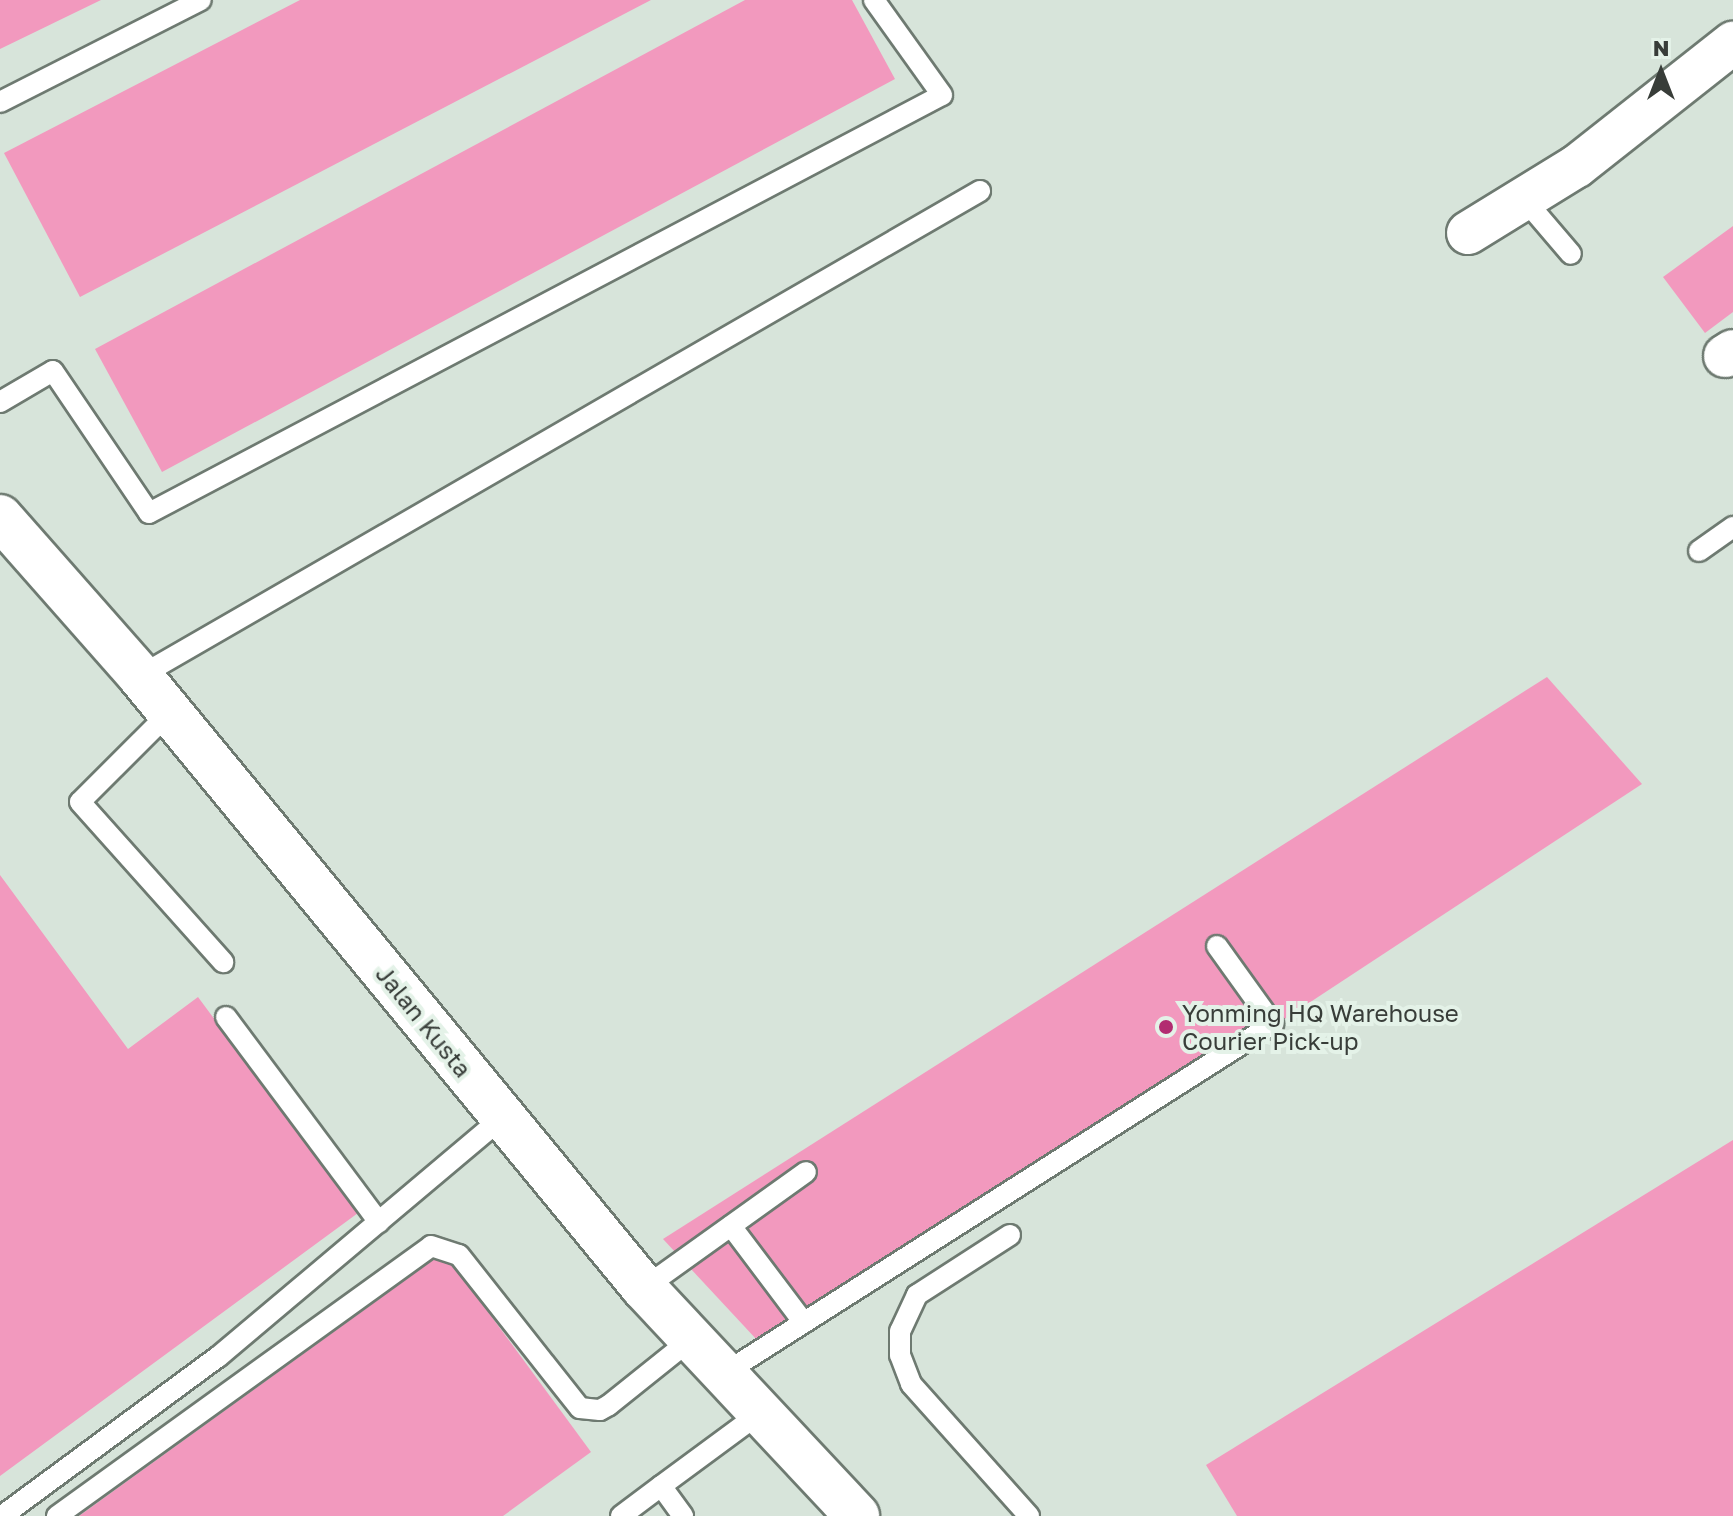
<!DOCTYPE html>
<style>
body{margin:0}
#map{position:relative;width:1733px;height:1516px;overflow:hidden;background:#d7e4da;font-family:"Golos Text",sans-serif}
div>[style]{position:absolute}
[style*='--x']{left:calc(var(--x)*1px);top:calc(var(--y)*1px);width:calc(var(--w)*1px);rotate:calc(var(--a)*1deg)}
.building>*{inset:0;background:#f299be}
.roads{filter:drop-shadow(2px 0 #6e7a71) drop-shadow(-2px 0 #6e7a71) drop-shadow(0 2px #6e7a71) drop-shadow(0 -2px #6e7a71)}
.service>*{height:20px;margin:-10px;padding:0 10px;transform-origin:10px;border-radius:10px;background:#fff}
.minor>*{height:42px;margin:-21px;padding:0 21px;transform-origin:21px;border-radius:21px;background:#fff}
.tertiary>*{height:44px;margin:-22px;padding:0 22px;transform-origin:22px;border-radius:22px;background:#fff}
.dots>*{width:22px;height:22px;translate:-50% -50%;box-sizing:border-box;border:4px solid #e4f2e8;border-radius:50%}
span{translate:-50% -50%;white-space:nowrap;text-align:center;line-height:1.15;-webkit-text-stroke:8px #e4f2e8;paint-order:stroke}
.poi-label{font-size:24px;color:#383d39}
.left{translate:0 -50%;text-align:left}
.street-label{font-size:24px;color:#383d39}
.north{position:absolute;left:1621px;top:32px;width:80px;height:80px;-webkit-text-stroke:6px #e4f2e8;paint-order:stroke;rotate:0deg;font-size:22px;font-weight:700;line-height:32px;text-align:center;color:#383d39}
.north::after{content:'';display:block;margin:auto;width:28px;height:36px;background:#383d39;clip-path:polygon(50% 0,100% 100%,50% 72%,0 100%)}
</style>
<div id="map">
<div class="building">
<i style="clip-path:polygon(0 0,101px 0,0 49px)"></i>
<i style="clip-path:polygon(300px 0,651px 0,80px 297px,4px 153px)"></i>
<i style="clip-path:polygon(745px 0,852px 0,895px 79px,162px 472px,95px 349px)"></i>
<i style="clip-path:polygon(1733px 226px,1733px 312px,1705px 333px,1663px 277px)"></i>
<i style="clip-path:polygon(1547px 677px,1642px 784px,772px 1356px,663px 1239px)"></i>
<i style="clip-path:polygon(0 875px,128px 1049px,198px 997px,358px 1213px,0 1476px)"></i>
<i style="clip-path:polygon(1733px 1140px,1733px 1516px,1237px 1516px,1206px 1465px)"></i>
<i style="clip-path:polygon(444px 1252px,591px 1452px,503px 1516px,79px 1516px)"></i>
</div>
<div class="roads">
<div class="service">
<i style="--x:0;--y:102;--w:225;--a:-26.9"></i>
<i style="--x:1524;--y:199;--w:72;--a:49.5"></i>
<i style="--x:0;--y:402;--w:61;--a:-30.3"></i>
<i style="--x:53;--y:371;--w:171;--a:55.9"></i>
<i style="--x:149;--y:513;--w:896;--a:-27.79"></i>
<i style="--x:942;--y:95;--w:117;--a:-125.6"></i>
<i style="--x:1699;--y:551;--w:42;--a:-35.2"></i>
<i style="--x:140;--y:676;--w:970;--a:-30"></i>
<i style="--x:170;--y:712;--w:127;--a:135"></i>
<i style="--x:80;--y:802;--w:215;--a:48.2"></i>
<i style="--x:226;--y:1017;--w:256;--a:53.3"></i>
<i style="--x:731;--y:1226;--w:121;--a:53"></i>
<i style="--x:1010;--y:1235;--w:111;--a:147.2"></i>
<i style="--x:917;--y:1295;--w:40;--a:115"></i>
<i style="--x:900;--y:1331;--w:24;--a:90"></i>
<i style="--x:900;--y:1355;--w:31;--a:69"></i>
<i style="--x:911;--y:1384;--w:177;--a:48.2"></i>
<i style="--x:644;--y:1288;--w:199;--a:-35.6"></i>
<i style="--x:723;--y:1374;--w:652;--a:-32.47"></i>
<i style="--x:1273;--y:1024;--w:96;--a:-125.7"></i>
<i style="--x:2;--y:1516;--w:268;--a:-36.4"></i>
<i style="--x:218;--y:1357;--w:373;--a:-40.1"></i>
<i style="--x:57;--y:1516;--w:461;--a:-35.8"></i>
<i style="--x:431;--y:1246;--w:29;--a:18"></i>
<i style="--x:459;--y:1255;--w:195;--a:51.7"></i>
<i style="--x:580;--y:1408;--w:20;--a:6"></i>
<i style="--x:600;--y:1410;--w:10;--a:-29"></i>
<i style="--x:609;--y:1405;--w:104;--a:-38.7"></i>
<i style="--x:621;--y:1516;--w:50;--a:-36.9"></i>
<i style="--x:683;--y:1516;--w:37;--a:-126"></i>
<i style="--x:661;--y:1486;--w:123;--a:-36.4"></i>
</div>
<div class="minor">
<i style="--x:1468;--y:233;--w:128;--a:-31.6"></i>
<i style="--x:1577;--y:166;--w:199;--a:-38.3"></i>
<i style="--x:1725;--y:356;--w:9;--a:-32"></i>
</div>
<div class="tertiary">
<i style="--x:0;--y:517;--w:212;--a:48.6"></i>
<i style="--x:140;--y:676;--w:793;--a:50.53"></i>
<i style="--x:644;--y:1288;--w:312;--a:46.9"></i>
</div>
</div>
<div class="dots">
<i style="left:1166px;top:1027px;background:#b22c71"></i>
</div>
<div class="poi-label">
<span class="left" style="left:1182px;top:1027px">Yonming HQ Warehouse<br>Courier Pick-up</span>
</div>
<div class="street-label">
<span style="left:424px;top:1021px;rotate:51deg">Jalan Kusta</span>
</div>
<div class="north">N</div>
</div>
